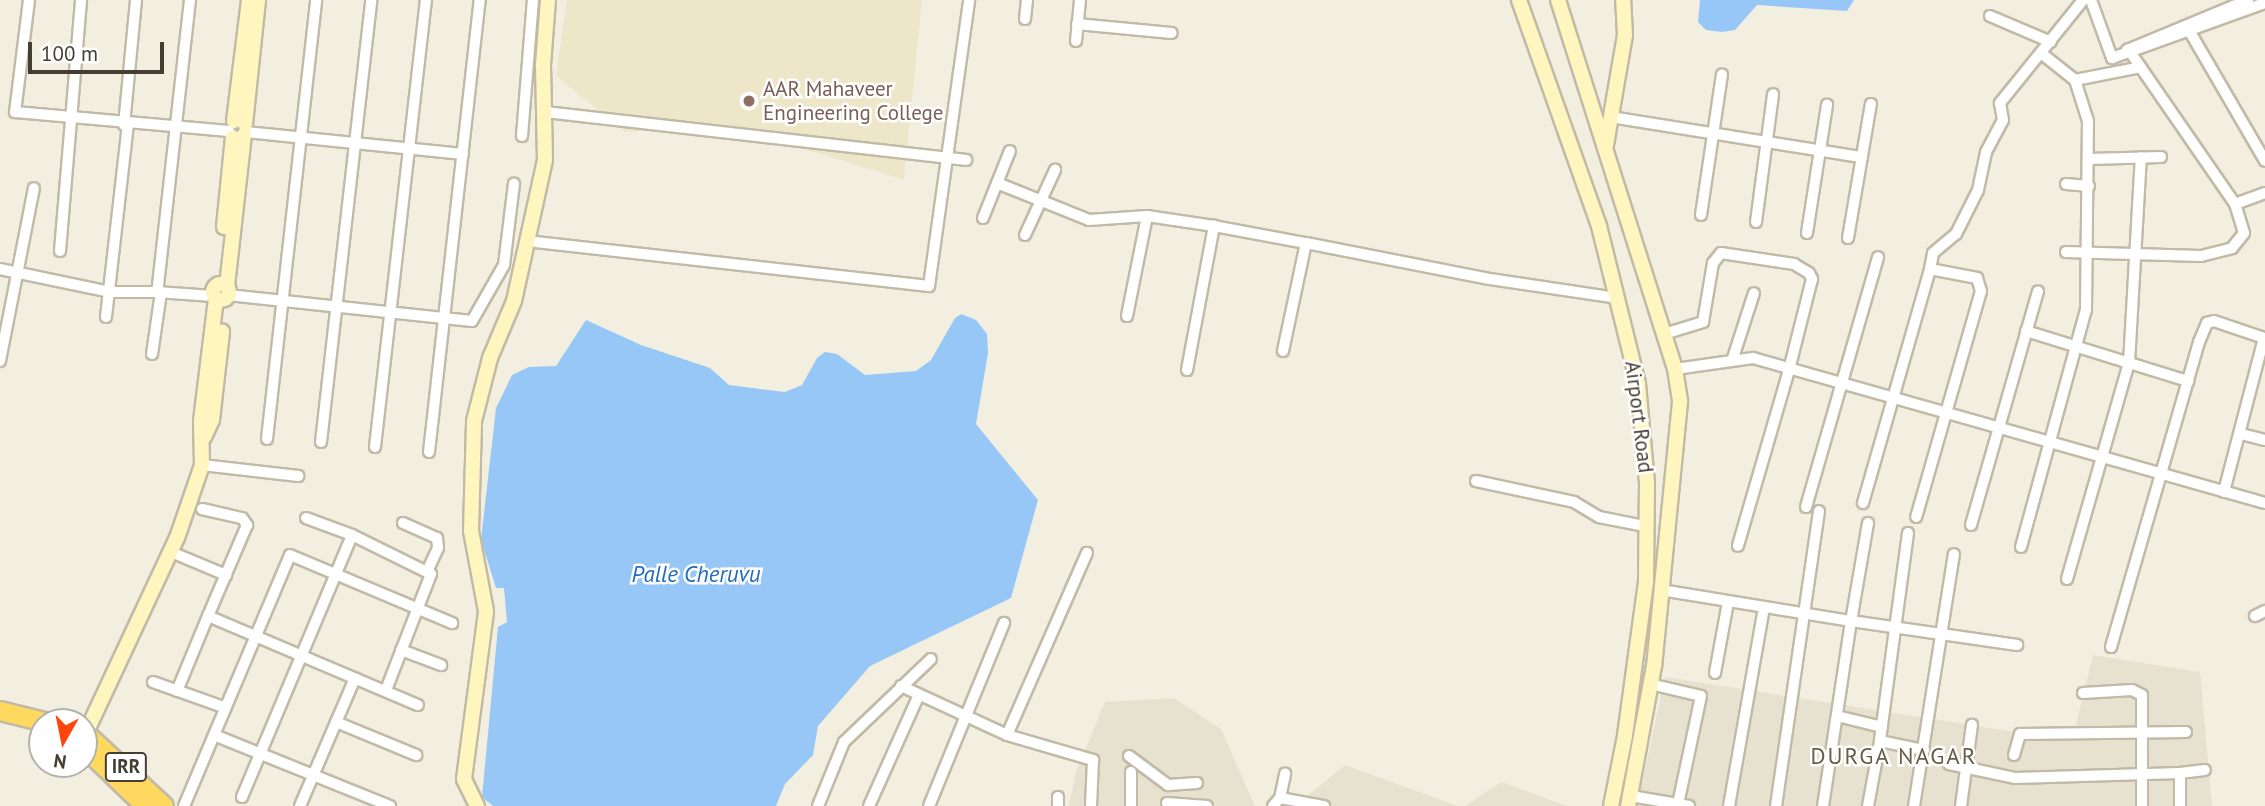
<!DOCTYPE html>
<style>
body{margin:0}
#map{position:relative;width:2265px;height:806px;overflow:hidden;background:#f2efe1;font-family:"PT Sans",sans-serif}
div>[style]{position:absolute}
[style*='--x']{left:calc(var(--x)*1px);top:calc(var(--y)*1px);width:calc(var(--w)*1px);rotate:calc(var(--a)*1deg)}
.residential>*{inset:0;background:#e7e1cf}
.education>*{inset:0;background:#ede6c9}
.water>*{inset:0;background:#97c7f6}
.roads{filter:drop-shadow(2px 0 #c1baa6) drop-shadow(-2px 0 #c1baa6) drop-shadow(0 2px #c1baa6) drop-shadow(0 -2px #c1baa6)}
.street>*{height:10px;margin:-5px;padding:0 5px;transform-origin:5px;border-radius:5px;background:#fff}
.secondary>*{height:14px;margin:-7px;padding:0 7px;transform-origin:7px;border-radius:7px;background:#fff5be}
.secondary>.ring{margin:-7px;padding:0;box-sizing:content-box;background:none;border:14px solid #fff5be;border-radius:50%}
.highway>*{height:18px;margin:-9px;padding:0 9px;transform-origin:9px;border-radius:9px;background:#ffd85f}
.dots>*{width:19px;height:19px;translate:-50% -50%;box-sizing:border-box;border:4px solid #fff;border-radius:50%}
span{translate:-50% -50%;white-space:nowrap;text-align:center;line-height:1.15;-webkit-text-stroke:5px #fff;paint-order:stroke}
.shield-label span{padding:2px 5px;background:#fff;border:2px solid;border-radius:5px;-webkit-text-stroke-width:0}
.shield-label{font-size:19px;color:#443e32;font-weight:700}
.education-label{font-size:21px;color:#785e54}
.left{translate:0 -50%;text-align:left}
.street-label{font-size:21px;color:#443e32}
.water-label{font-size:23px;color:#236cb7;font-style:italic}
.neighbourhood-label{font-size:23px;color:#675e48;letter-spacing:2px}
.north{position:absolute;left:28px;top:708px;width:70px;height:70px;box-sizing:border-box;background:#fff;border:2px solid #b4b2ad;border-radius:50%;rotate:189deg;font-size:19px;font-weight:700;line-height:28px;text-align:center;color:#443e32}
.north::after{content:'';display:block;margin:auto;width:24px;height:32px;background:#ff450b;clip-path:polygon(50% 0,100% 100%,50% 72%,0 100%)}
.scale{position:absolute;left:28px;top:42px;width:136px;height:32px;box-sizing:border-box;border:4px solid #443e32;border-top:0;padding-left:9px;font-size:21px;line-height:24px;white-space:nowrap;color:#443e32;-webkit-text-stroke:5px #fff;paint-order:stroke}
</style>
<div id="map">
<div class="residential">
<i style="clip-path:polygon(2093px 655px,2200px 672px,2212px 806px,1637px 806px,1665px 677px,2072px 741px)"></i>
<i style="clip-path:polygon(1174px 698px,1221px 729px,1255px 806px,1069px 806px,1076px 772px,1105px 702px)"></i>
<i style="clip-path:polygon(1345px 765px,1458px 806px,1305px 806px,1305px 798px)"></i>
<i style="clip-path:polygon(1501px 782px,1567px 806px,1465px 806px)"></i>
</div>
<div class="education">
<i style="clip-path:polygon(567px 0,922px 0,904px 180px,728px 125px,625px 132px,556px 76px)"></i>
</div>
<div class="water">
<i style="clip-path:polygon(1700px 0,1854px 0,1847px 11px,1757px 5px,1735px 30px,1722px 32px,1706px 30px,1698px 22px)"></i>
<i style="clip-path:polygon(961px 314px,976px 320px,987px 334px,988px 353px,976px 424px,1038px 500px,1011px 598px,870px 666px,818px 726px,813px 755px,785px 784px,776px 806px,493px 806px,482px 797px,498px 627px,507px 622px,504px 588px,496px 588px,481px 540px,496px 408px,512px 375px,529px 367px,556px 366px,586px 320px,641px 345px,710px 368px,729px 385px,785px 392px,802px 385px,817px 358px,825px 352px,837px 354px,865px 375px,916px 371px,931px 360px,955px 318px)"></i>
</div>
<div class="roads">
<div class="street">
<i style="--x:29;--y:0;--w:113;--a:97.1"></i>
<i style="--x:15;--y:112;--w:215;--a:5.1"></i>
<i style="--x:190;--y:0;--w:294;--a:96.4"></i>
<i style="--x:157;--y:292;--w:56;--a:4.1"></i>
<i style="--x:2091;--y:0;--w:62;--a:70.1"></i>
<i style="--x:2112;--y:58;--w:163;--a:-19.8"></i>
<i style="--x:1990;--y:16;--w:66;--a:23.1"></i>
<i style="--x:1025;--y:19;--w:19;--a:-84"></i>
<i style="--x:1077;--y:24;--w:95;--a:5.4"></i>
<i style="--x:2190;--y:32;--w:149;--a:59.8"></i>
<i style="--x:1076;--y:41;--w:41;--a:-84.4"></i>
<i style="--x:2127;--y:50;--w:131;--a:-22.5"></i>
<i style="--x:2041;--y:53;--w:43;--a:38.5"></i>
<i style="--x:2075;--y:80;--w:67;--a:-11.1"></i>
<i style="--x:546;--y:112;--w:423;--a:6.5"></i>
<i style="--x:1611;--y:117;--w:254;--a:9.1"></i>
<i style="--x:124;--y:125;--w:126;--a:-84.5"></i>
<i style="--x:246;--y:132;--w:218;--a:5.8"></i>
<i style="--x:522;--y:136;--w:136;--a:-85.4"></i>
<i style="--x:2089;--y:159;--w:72;--a:-1.6"></i>
<i style="--x:997;--y:183;--w:99;--a:21.9"></i>
<i style="--x:1089;--y:220;--w:58;--a:-3.9"></i>
<i style="--x:1147;--y:216;--w:68;--a:8.5"></i>
<i style="--x:2066;--y:184;--w:23;--a:5"></i>
<i style="--x:2235;--y:204;--w:32;--a:-20"></i>
<i style="--x:1701;--y:215;--w:142;--a:-81.5"></i>
<i style="--x:983;--y:218;--w:72;--a:-68.1"></i>
<i style="--x:1756;--y:222;--w:129;--a:-82.4"></i>
<i style="--x:1807;--y:233;--w:130;--a:-81.1"></i>
<i style="--x:1025;--y:235;--w:72;--a:-65.2"></i>
<i style="--x:1848;--y:238;--w:136;--a:-80.3"></i>
<i style="--x:536;--y:242;--w:395;--a:6.4"></i>
<i style="--x:929;--y:286;--w:289;--a:-82"></i>
<i style="--x:60;--y:251;--w:252;--a:-85.2"></i>
<i style="--x:2066;--y:252;--w:135;--a:1.7"></i>
<i style="--x:2201;--y:256;--w:32;--a:-14"></i>
<i style="--x:2232;--y:248;--w:19;--a:-51"></i>
<i style="--x:2244;--y:233;--w:30;--a:-107"></i>
<i style="--x:2235;--y:204;--w:188;--a:-124.6"></i>
<i style="--x:0;--y:269;--w:112;--a:11.8"></i>
<i style="--x:110;--y:292;--w:47;--a:0"></i>
<i style="--x:1930;--y:269;--w:16;--a:-79"></i>
<i style="--x:1933;--y:253;--w:30;--a:-40"></i>
<i style="--x:1956;--y:234;--w:49;--a:-63.4"></i>
<i style="--x:1978;--y:190;--w:39;--a:-78"></i>
<i style="--x:1986;--y:152;--w:36;--a:-62"></i>
<i style="--x:2003;--y:120;--w:17;--a:-100"></i>
<i style="--x:2000;--y:103;--w:132;--a:-51.1"></i>
<i style="--x:228;--y:295;--w:245;--a:6.1"></i>
<i style="--x:472;--y:321;--w:64;--a:-60.3"></i>
<i style="--x:504;--y:265;--w:82;--a:-83"></i>
<i style="--x:1127;--y:316;--w:102;--a:-78.7"></i>
<i style="--x:106;--y:317;--w:193;--a:-83.5"></i>
<i style="--x:2026;--y:331;--w:170;--a:17.2"></i>
<i style="--x:1664;--y:334;--w:41;--a:-17.1"></i>
<i style="--x:1703;--y:322;--w:60;--a:-80.4"></i>
<i style="--x:1713;--y:263;--w:13;--a:-51"></i>
<i style="--x:1721;--y:253;--w:74;--a:8.6"></i>
<i style="--x:1794;--y:264;--w:17;--a:31"></i>
<i style="--x:1809;--y:273;--w:7;--a:63"></i>
<i style="--x:1812;--y:279;--w:94;--a:104.2"></i>
<i style="--x:1789;--y:370;--w:183;--a:106.2"></i>
<i style="--x:1283;--y:351;--w:110;--a:-78"></i>
<i style="--x:1306;--y:243;--w:187;--a:11.1"></i>
<i style="--x:1490;--y:279;--w:128;--a:8.5"></i>
<i style="--x:152;--y:354;--w:63;--a:-81.7"></i>
<i style="--x:1733;--y:358;--w:68;--a:-72.1"></i>
<i style="--x:0;--y:361;--w:176;--a:-78.9"></i>
<i style="--x:1675;--y:369;--w:79;--a:-8"></i>
<i style="--x:1753;--y:358;--w:532;--a:15.81"></i>
<i style="--x:1187;--y:370;--w:147;--a:-79.4"></i>
<i style="--x:1214;--y:226;--w:94;--a:10.5"></i>
<i style="--x:2241;--y:434;--w:25;--a:14"></i>
<i style="--x:267;--y:439;--w:442;--a:-83.6"></i>
<i style="--x:321;--y:442;--w:445;--a:-83.5"></i>
<i style="--x:375;--y:447;--w:450;--a:-83.5"></i>
<i style="--x:429;--y:452;--w:455;--a:-83.6"></i>
<i style="--x:202;--y:465;--w:97;--a:6.5"></i>
<i style="--x:1476;--y:481;--w:100;--a:12.1"></i>
<i style="--x:1574;--y:502;--w:29;--a:31"></i>
<i style="--x:1599;--y:517;--w:47;--a:11.1"></i>
<i style="--x:1863;--y:503;--w:243;--a:-74"></i>
<i style="--x:1930;--y:269;--w:48;--a:10.8"></i>
<i style="--x:1977;--y:278;--w:14;--a:73"></i>
<i style="--x:1981;--y:291;--w:235;--a:106"></i>
<i style="--x:1806;--y:507;--w:260;--a:-73.9"></i>
<i style="--x:202;--y:509;--w:41;--a:12.7"></i>
<i style="--x:242;--y:518;--w:9;--a:54"></i>
<i style="--x:247;--y:525;--w:99;--a:113.2"></i>
<i style="--x:208;--y:616;--w:228;--a:23"></i>
<i style="--x:403;--y:523;--w:37;--a:24"></i>
<i style="--x:437;--y:538;--w:10;--a:84"></i>
<i style="--x:438;--y:548;--w:23;--a:115"></i>
<i style="--x:1868;--y:523;--w:99;--a:99.8"></i>
<i style="--x:1851;--y:621;--w:168;--a:8.2"></i>
<i style="--x:1971;--y:525;--w:243;--a:-74"></i>
<i style="--x:1908;--y:533;--w:210;--a:97.7"></i>
<i style="--x:1880;--y:741;--w:45;--a:11.6"></i>
<i style="--x:352;--y:535;--w:88;--a:26.3"></i>
<i style="--x:431;--y:574;--w:124;--a:111.2"></i>
<i style="--x:2021;--y:547;--w:246;--a:-74.7"></i>
<i style="--x:2086;--y:310;--w:189;--a:-89.4"></i>
<i style="--x:2088;--y:121;--w:43;--a:-107.6"></i>
<i style="--x:171;--y:552;--w:60;--a:22.7"></i>
<i style="--x:2067;--y:579;--w:225;--a:-74"></i>
<i style="--x:2129;--y:363;--w:206;--a:-86.7"></i>
<i style="--x:1661;--y:590;--w:193;--a:9.3"></i>
<i style="--x:1851;--y:621;--w:187;--a:98.6"></i>
<i style="--x:2255;--y:616;--w:11;--a:-27"></i>
<i style="--x:2111;--y:647;--w:317;--a:-73.9"></i>
<i style="--x:2199;--y:342;--w:21;--a:-67"></i>
<i style="--x:2207;--y:323;--w:7;--a:-16"></i>
<i style="--x:2214;--y:321;--w:53;--a:18.8"></i>
<i style="--x:2264;--y:338;--w:159;--a:104.6"></i>
<i style="--x:401;--y:650;--w:43;--a:20.6"></i>
<i style="--x:1715;--y:673;--w:72;--a:-79.6"></i>
<i style="--x:153;--y:682;--w:77;--a:19.6"></i>
<i style="--x:1650;--y:684;--w:52;--a:13.2"></i>
<i style="--x:1701;--y:696;--w:110;--a:102"></i>
<i style="--x:901;--y:686;--w:117;--a:24.8"></i>
<i style="--x:1007;--y:735;--w:90;--a:16.2"></i>
<i style="--x:1093;--y:760;--w:46;--a:92.5"></i>
<i style="--x:177;--y:691;--w:81;--a:-67.5"></i>
<i style="--x:2083;--y:693;--w:49;--a:-3.5"></i>
<i style="--x:2132;--y:690;--w:11;--a:27"></i>
<i style="--x:2142;--y:695;--w:111;--a:90"></i>
<i style="--x:1837;--y:716;--w:46;--a:13.7"></i>
<i style="--x:336;--y:722;--w:87;--a:22.4"></i>
<i style="--x:214;--y:735;--w:190;--a:22"></i>
<i style="--x:1007;--y:735;--w:199;--a:-66.3"></i>
<i style="--x:2014;--y:755;--w:22;--a:-74"></i>
<i style="--x:2020;--y:734;--w:166;--a:-0.7"></i>
<i style="--x:1129;--y:756;--w:49;--a:36.6"></i>
<i style="--x:1168;--y:785;--w:29;--a:-4"></i>
<i style="--x:1949;--y:764;--w:67;--a:12"></i>
<i style="--x:2015;--y:778;--w:165;--a:-1.7"></i>
<i style="--x:2180;--y:773;--w:33;--a:90"></i>
<i style="--x:1131;--y:772;--w:34;--a:90"></i>
<i style="--x:2180;--y:773;--w:25;--a:-7"></i>
<i style="--x:1631;--y:796;--w:59;--a:9.8"></i>
<i style="--x:242;--y:797;--w:284;--a:-67.2"></i>
<i style="--x:352;--y:535;--w:49;--a:-159.7"></i>
<i style="--x:1058;--y:797;--w:9;--a:90"></i>
<i style="--x:1280;--y:798;--w:25;--a:-78"></i>
<i style="--x:1167;--y:803;--w:40;--a:4.3"></i>
<i style="--x:184;--y:806;--w:272;--a:-67.1"></i>
<i style="--x:290;--y:555;--w:176;--a:22.8"></i>
<i style="--x:300;--y:806;--w:139;--a:-66.7"></i>
<i style="--x:818;--y:806;--w:69;--a:-67.9"></i>
<i style="--x:844;--y:742;--w:120;--a:-43.7"></i>
<i style="--x:869;--y:806;--w:122;--a:-65.8"></i>
<i style="--x:929;--y:806;--w:198;--a:-67.7"></i>
<i style="--x:1273;--y:806;--w:11;--a:-49"></i>
<i style="--x:1280;--y:798;--w:45;--a:10.3"></i>
<i style="--x:1729;--y:806;--w:202;--a:-80"></i>
<i style="--x:1776;--y:806;--w:298;--a:-81.7"></i>
<i style="--x:1868;--y:806;--w:66;--a:-79.5"></i>
<i style="--x:1914;--y:806;--w:255;--a:-81"></i>
<i style="--x:1961;--y:806;--w:82;--a:-82.3"></i>
</div>
<div class="secondary">
<i style="--x:1519;--y:0;--w:240;--a:70.5"></i>
<i style="--x:1599;--y:226;--w:163;--a:76.1"></i>
<i style="--x:1638;--y:384;--w:99;--a:84.8"></i>
<i style="--x:1647;--y:483;--w:99;--a:90.6"></i>
<i style="--x:1646;--y:582;--w:155;--a:97.8"></i>
<i style="--x:1625;--y:736;--w:71;--a:101.3"></i>
<i style="--x:1558;--y:0;--w:387;--a:72.4"></i>
<i style="--x:1675;--y:369;--w:33;--a:81"></i>
<i style="--x:1680;--y:402;--w:265;--a:95.6"></i>
<i style="--x:1654;--y:666;--w:142;--a:100.5"></i>
<i style="--x:234;--y:121;--w:121;--a:-82.9"></i>
<i style="--x:245;--y:124;--w:125;--a:-84"></i>
<i style="--x:1606;--y:145;--w:112;--a:-80.2"></i>
<i style="--x:1625;--y:35;--w:35;--a:-93"></i>
<i style="--x:224;--y:227;--w:90;--a:-84.3"></i>
<i class="ring" style="left:213px;top:284px;width:2px;height:2px"></i>
<i style="--x:227;--y:286;--w:152;--a:-83.6"></i>
<i style="--x:204;--y:437;--w:19;--a:-65"></i>
<i style="--x:212;--y:420;--w:89;--a:-83.5"></i>
<i style="--x:84;--y:737;--w:220;--a:-65"></i>
<i style="--x:177;--y:538;--w:77;--a:-71.1"></i>
<i style="--x:202;--y:465;--w:44;--a:-91.3"></i>
<i style="--x:201;--y:421;--w:123;--a:-83"></i>
<i style="--x:477;--y:806;--w:30;--a:-116"></i>
<i style="--x:464;--y:779;--w:169;--a:-82.5"></i>
<i style="--x:486;--y:611;--w:81;--a:-100.6"></i>
<i style="--x:471;--y:531;--w:110;--a:-88.4"></i>
<i style="--x:474;--y:421;--w:65;--a:-75.7"></i>
<i style="--x:490;--y:358;--w:62;--a:-67.2"></i>
<i style="--x:514;--y:301;--w:144;--a:-77.6"></i>
<i style="--x:545;--y:160;--w:95;--a:-91.2"></i>
<i style="--x:543;--y:65;--w:65;--a:-85.6"></i>
</div>
<div class="highway">
<i style="--x:0;--y:711;--w:46;--a:13.7"></i>
<i style="--x:84;--y:732;--w:109;--a:42.8"></i>
<i style="--x:84;--y:747;--w:85;--a:44"></i>
</div>
</div>
<div class="dots">
<i style="left:749px;top:101px;background:#8d6e63"></i>
</div>
<div class="shield-label">
<span style="left:126px;top:767px">IRR</span>
</div>
<div class="education-label">
<span class="left" style="left:763px;top:101px">AAR Mahaveer<br>Engineering College</span>
</div>
<div class="street-label">
<span style="left:1639px;top:417px;rotate:83deg">Airport Road</span>
</div>
<div class="water-label">
<span style="left:696px;top:574px">Palle Cheruvu</span>
</div>
<div class="neighbourhood-label">
<span style="left:1894px;top:756px">DURGA NAGAR</span>
</div>
<div class="north">N</div>
<div class="scale">100 m</div>
</div>
